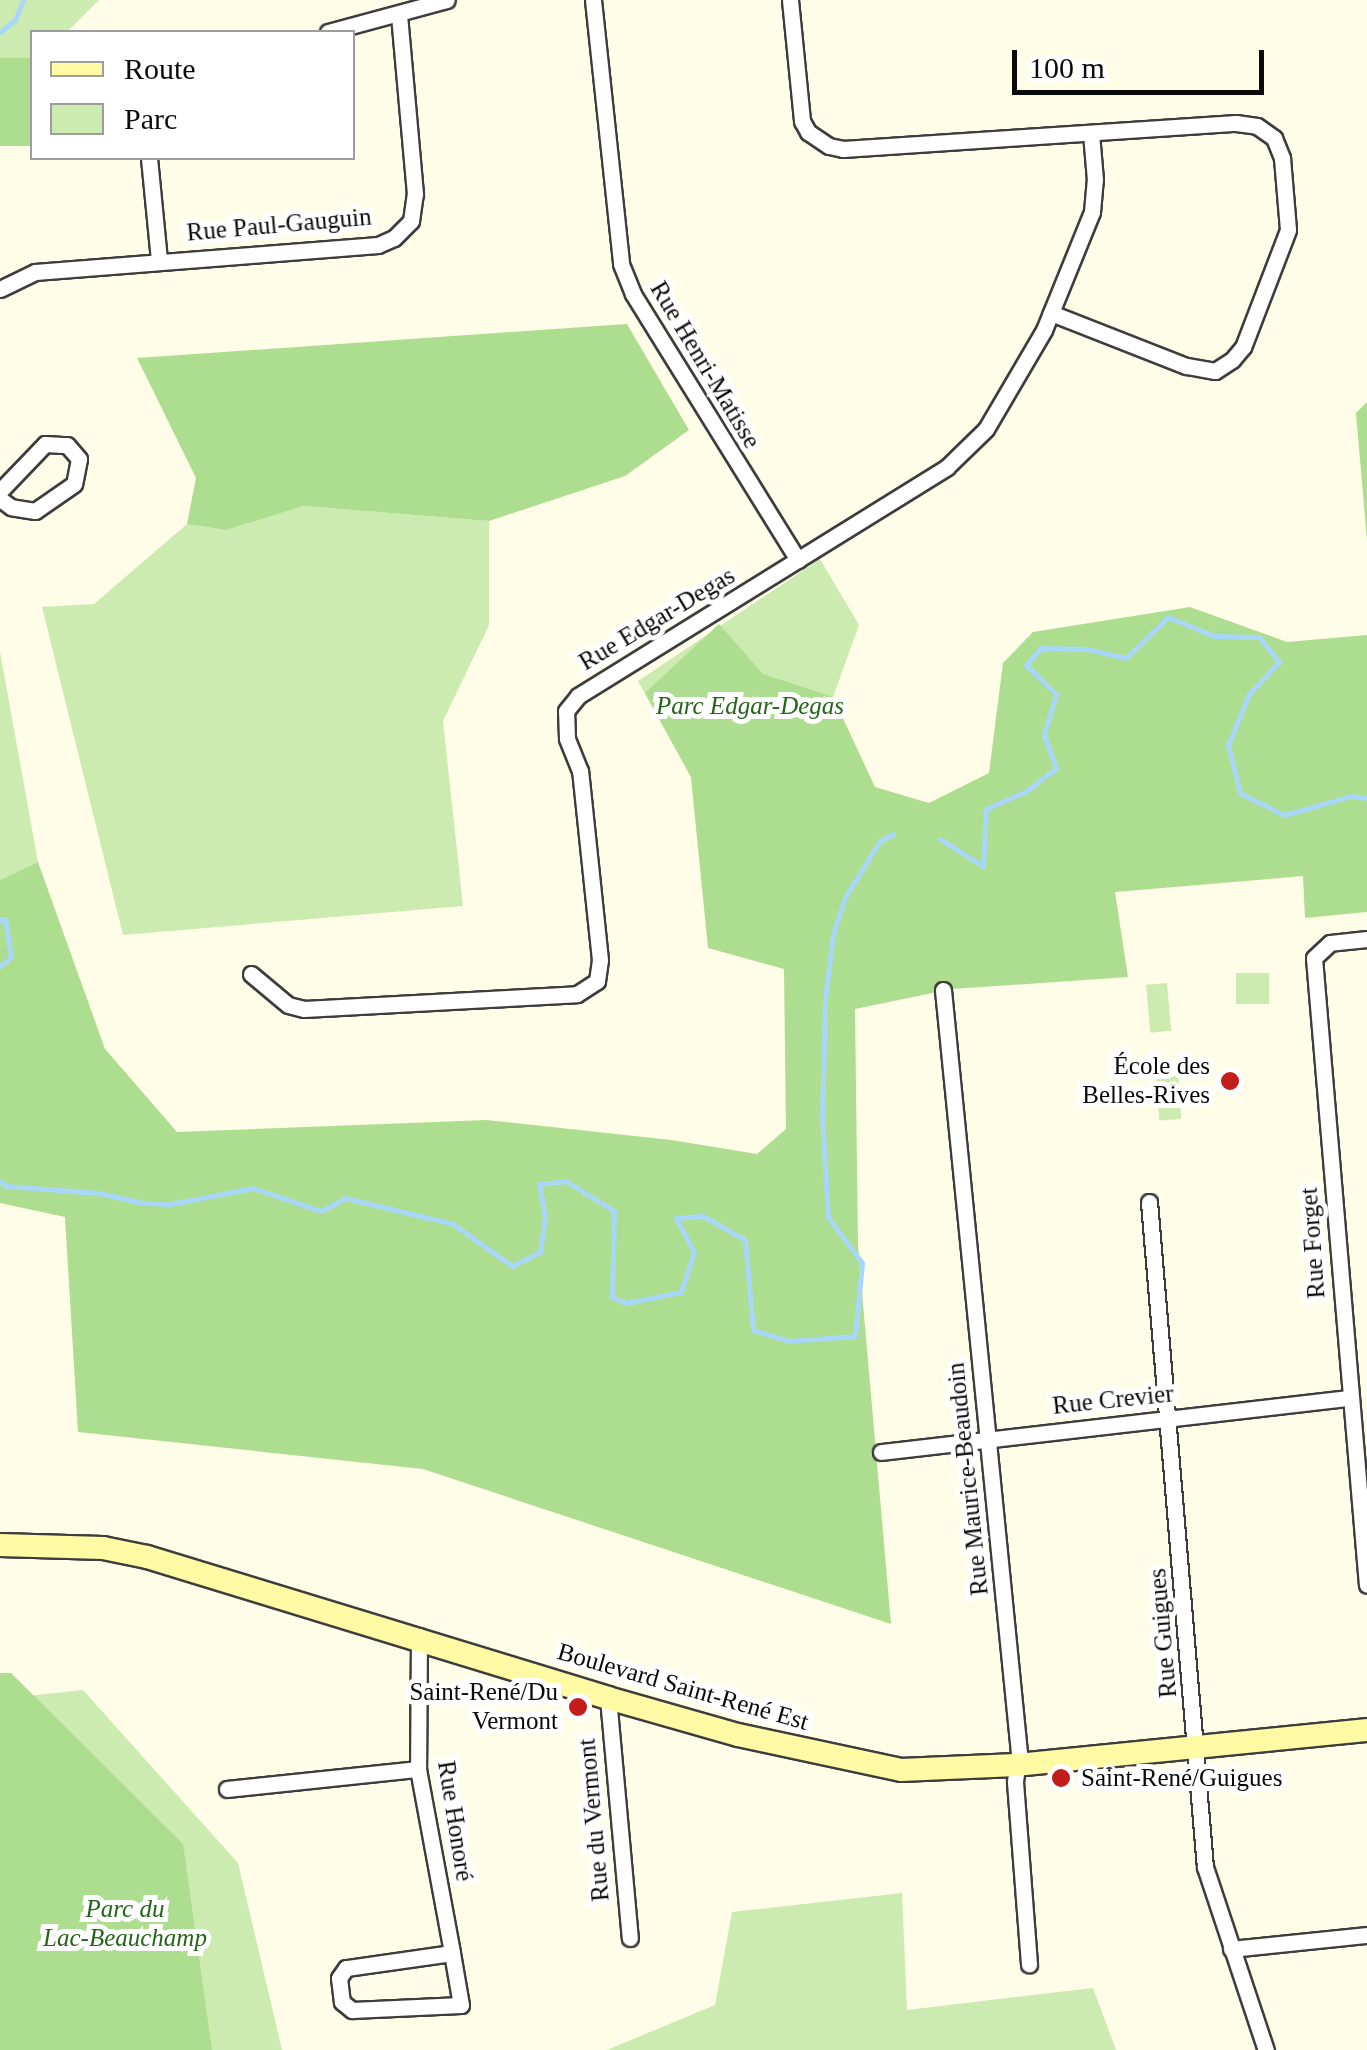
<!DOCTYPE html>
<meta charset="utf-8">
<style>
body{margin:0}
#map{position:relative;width:1367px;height:2050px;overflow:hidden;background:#fffce8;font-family:"Times New Roman",serif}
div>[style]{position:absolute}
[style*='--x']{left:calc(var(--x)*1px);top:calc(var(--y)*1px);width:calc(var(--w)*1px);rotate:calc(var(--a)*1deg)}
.green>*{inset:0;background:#cbebb0;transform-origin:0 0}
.forest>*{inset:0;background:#addd8e;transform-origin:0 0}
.stream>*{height:5px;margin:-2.5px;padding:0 2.5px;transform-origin:2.5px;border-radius:2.5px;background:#a9d7fa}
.roads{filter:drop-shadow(2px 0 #3d3d3d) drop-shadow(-2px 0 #3d3d3d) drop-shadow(0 2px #3d3d3d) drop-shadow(0 -2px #3d3d3d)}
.street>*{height:15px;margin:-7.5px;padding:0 7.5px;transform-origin:7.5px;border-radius:7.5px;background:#fff}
.secondary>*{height:22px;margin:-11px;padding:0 11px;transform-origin:11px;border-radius:11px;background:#fffaa3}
.dots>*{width:28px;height:28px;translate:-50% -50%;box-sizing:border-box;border:5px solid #fff;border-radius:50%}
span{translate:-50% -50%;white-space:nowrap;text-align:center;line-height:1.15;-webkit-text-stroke:10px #fff;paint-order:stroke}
.street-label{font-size:25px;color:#0a0a0a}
.park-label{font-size:25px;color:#246518;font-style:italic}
.poi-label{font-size:25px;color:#0a0a0a}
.right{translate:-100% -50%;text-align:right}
.left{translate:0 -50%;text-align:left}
.legend{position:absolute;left:30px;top:30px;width:325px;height:130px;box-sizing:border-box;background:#fff;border:2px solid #9d9d9d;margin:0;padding:12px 18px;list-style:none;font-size:30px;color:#0a0a0a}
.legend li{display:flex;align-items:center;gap:20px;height:50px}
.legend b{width:50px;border:2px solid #9d9d9d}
.scale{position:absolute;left:1012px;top:50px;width:252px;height:45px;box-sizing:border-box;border:5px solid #0a0a0a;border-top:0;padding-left:12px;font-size:30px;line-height:35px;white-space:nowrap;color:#0a0a0a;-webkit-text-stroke:8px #fff;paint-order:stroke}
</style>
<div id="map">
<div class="green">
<i style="clip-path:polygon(0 0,99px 0,67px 32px,32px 32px,32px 58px,0 60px)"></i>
<i style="clip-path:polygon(304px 506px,489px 521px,489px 625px,443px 721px,463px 906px,123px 935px,42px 607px,94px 604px,187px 524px,226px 530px)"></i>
<i style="clip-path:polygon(820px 559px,859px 625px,833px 697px,864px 792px,707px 931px,691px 777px,638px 681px)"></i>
<i style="clip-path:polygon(0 652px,38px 862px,0 880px)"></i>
<i style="left:1236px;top:973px;width:33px;height:31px"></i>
<i style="left:1167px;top:983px;width:48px;height:21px;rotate:85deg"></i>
<i style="left:1178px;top:1072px;width:47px;height:22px;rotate:86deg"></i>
<i style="clip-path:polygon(83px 1690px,238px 1863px,282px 2050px,0 2050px,0 1699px)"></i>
<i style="clip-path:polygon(902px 1893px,907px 2010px,1093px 1988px,1116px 2050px,607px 2050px,715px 2005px,732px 1912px)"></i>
</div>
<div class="forest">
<i style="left:32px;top:58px;width:88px;height:32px;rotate:90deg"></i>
<i style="clip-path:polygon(627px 324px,689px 430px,625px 476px,489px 521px,304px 506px,226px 530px,187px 524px,196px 478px,137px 358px)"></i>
<i style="clip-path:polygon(1367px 402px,1367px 540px,1356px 413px)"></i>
<i style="clip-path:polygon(1190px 607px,1287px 642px,1367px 635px,1367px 912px,1305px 918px,1303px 876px,1115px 892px,1128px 977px,952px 989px,855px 1009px,858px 1246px,891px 1624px,423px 1469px,78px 1432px,65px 1217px,0 1203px,0 880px,38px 862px,105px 1049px,177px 1132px,487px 1120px,671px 1140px,757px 1154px,786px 1129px,784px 969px,708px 948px,691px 777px,645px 693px,719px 624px,763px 674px,833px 697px,875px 787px,929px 803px,989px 773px,1003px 663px,1033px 632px)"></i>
<i style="clip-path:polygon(0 1673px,11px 1673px,183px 1844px,212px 2050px,0 2050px)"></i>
</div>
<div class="stream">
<i style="--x:0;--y:32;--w:19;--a:-39"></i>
<i style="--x:15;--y:20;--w:22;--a:-68"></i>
<i style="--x:940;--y:839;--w:51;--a:32.1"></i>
<i style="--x:983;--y:866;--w:57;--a:-87"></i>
<i style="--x:986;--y:809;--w:44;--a:-24.2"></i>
<i style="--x:1026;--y:791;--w:38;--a:-37"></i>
<i style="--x:1056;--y:768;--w:35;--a:-110"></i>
<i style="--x:1044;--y:735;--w:43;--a:-73.7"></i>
<i style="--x:1056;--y:694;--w:42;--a:-136"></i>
<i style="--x:1026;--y:665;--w:23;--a:-49"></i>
<i style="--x:1041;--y:648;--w:46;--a:1.2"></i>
<i style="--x:1087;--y:649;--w:40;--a:13"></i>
<i style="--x:1126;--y:658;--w:59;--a:-44.3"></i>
<i style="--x:1168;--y:617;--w:50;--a:22.4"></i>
<i style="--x:1214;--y:636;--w:45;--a:1.3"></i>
<i style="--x:1259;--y:637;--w:32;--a:51"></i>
<i style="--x:1279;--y:662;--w:44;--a:133.2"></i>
<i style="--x:1249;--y:694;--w:55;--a:112.4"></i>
<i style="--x:1228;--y:745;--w:49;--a:76"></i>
<i style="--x:1240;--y:793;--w:49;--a:26.6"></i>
<i style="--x:1284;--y:815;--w:70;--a:-15.8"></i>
<i style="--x:1351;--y:796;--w:16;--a:7"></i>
<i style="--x:0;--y:920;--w:5;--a:-11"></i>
<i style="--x:5;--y:919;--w:38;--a:81"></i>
<i style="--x:11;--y:957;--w:14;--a:141"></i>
<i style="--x:0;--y:1181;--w:8;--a:40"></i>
<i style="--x:6;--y:1186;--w:93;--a:4.3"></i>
<i style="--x:99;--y:1193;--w:45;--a:12.8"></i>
<i style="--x:143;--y:1203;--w:27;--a:2"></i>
<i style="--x:170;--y:1204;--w:85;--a:-10.9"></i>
<i style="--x:253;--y:1188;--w:72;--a:18.7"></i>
<i style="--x:321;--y:1211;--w:27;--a:-28"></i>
<i style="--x:345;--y:1198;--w:111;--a:13.5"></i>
<i style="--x:453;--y:1224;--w:72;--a:35.4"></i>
<i style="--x:512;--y:1266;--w:31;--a:-27"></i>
<i style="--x:540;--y:1252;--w:35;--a:-82"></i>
<i style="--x:545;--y:1217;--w:34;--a:-100"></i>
<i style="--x:539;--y:1184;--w:27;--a:-6"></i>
<i style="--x:566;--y:1181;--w:57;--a:32"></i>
<i style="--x:614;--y:1211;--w:86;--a:91.3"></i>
<i style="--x:612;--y:1297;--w:15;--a:23"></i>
<i style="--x:626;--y:1303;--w:56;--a:-11.3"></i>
<i style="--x:681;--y:1292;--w:42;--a:-72"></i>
<i style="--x:694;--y:1252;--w:38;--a:-118"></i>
<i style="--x:676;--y:1218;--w:27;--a:-4"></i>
<i style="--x:703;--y:1216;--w:48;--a:29.7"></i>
<i style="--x:745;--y:1240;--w:90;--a:84.9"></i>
<i style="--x:753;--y:1330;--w:37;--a:17"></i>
<i style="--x:788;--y:1341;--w:67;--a:-4.3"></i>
<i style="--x:855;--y:1336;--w:73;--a:-84.5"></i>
<i style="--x:862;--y:1263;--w:57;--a:-126.5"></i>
<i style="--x:828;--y:1217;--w:100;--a:-93.4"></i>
<i style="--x:822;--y:1117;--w:117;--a:-88.5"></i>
<i style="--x:825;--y:1000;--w:66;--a:-83.1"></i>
<i style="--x:833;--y:934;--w:39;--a:-72"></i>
<i style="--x:845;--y:897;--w:66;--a:-58"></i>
<i style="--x:880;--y:841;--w:15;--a:-28"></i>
</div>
<div class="roads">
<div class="street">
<i style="--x:593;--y:0;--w:265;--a:83.9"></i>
<i style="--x:621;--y:264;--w:32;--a:68"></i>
<i style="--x:633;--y:294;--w:313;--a:58.2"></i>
<i style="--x:790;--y:0;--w:122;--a:84.3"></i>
<i style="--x:802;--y:121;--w:13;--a:61"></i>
<i style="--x:808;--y:132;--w:25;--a:34"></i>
<i style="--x:829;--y:146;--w:14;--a:12"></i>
<i style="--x:843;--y:149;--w:394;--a:-3.8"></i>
<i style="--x:1236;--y:123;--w:21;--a:8"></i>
<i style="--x:1257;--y:126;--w:21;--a:35"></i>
<i style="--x:1274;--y:138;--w:22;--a:68"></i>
<i style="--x:1282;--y:158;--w:72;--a:85.2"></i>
<i style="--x:1288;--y:230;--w:125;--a:111"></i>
<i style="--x:1243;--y:347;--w:17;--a:130"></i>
<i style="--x:1232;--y:360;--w:20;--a:147"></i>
<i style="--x:1215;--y:371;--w:29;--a:-170"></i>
<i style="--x:1186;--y:366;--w:145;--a:-158.6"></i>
<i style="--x:328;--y:32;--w:123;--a:-15.1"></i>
<i style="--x:149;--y:158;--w:102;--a:84.4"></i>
<i style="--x:0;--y:289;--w:39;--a:-26"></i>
<i style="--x:35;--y:272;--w:344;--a:-4.5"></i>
<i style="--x:378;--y:245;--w:17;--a:-24"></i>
<i style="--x:394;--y:238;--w:24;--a:-45"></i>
<i style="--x:411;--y:221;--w:27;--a:-82"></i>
<i style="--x:415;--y:194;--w:180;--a:-95.1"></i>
<i style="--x:0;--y:491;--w:65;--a:-46.2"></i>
<i style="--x:45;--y:444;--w:22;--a:3"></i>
<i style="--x:67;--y:445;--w:18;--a:49"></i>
<i style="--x:79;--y:459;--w:25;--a:101"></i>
<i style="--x:74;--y:484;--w:47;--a:145.3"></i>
<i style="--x:35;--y:511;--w:24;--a:-171"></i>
<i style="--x:11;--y:507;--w:14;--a:-144"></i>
<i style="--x:1367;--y:939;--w:37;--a:174"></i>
<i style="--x:1330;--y:943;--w:22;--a:137"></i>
<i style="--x:1314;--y:958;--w:629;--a:85.17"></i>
<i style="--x:251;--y:974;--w:48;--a:40"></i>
<i style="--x:288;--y:1005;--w:16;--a:14"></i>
<i style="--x:304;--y:1009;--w:273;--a:-3.1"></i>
<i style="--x:577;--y:994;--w:24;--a:-33"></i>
<i style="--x:597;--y:981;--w:21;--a:-82"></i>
<i style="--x:600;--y:960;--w:190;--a:-96"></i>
<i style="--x:580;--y:771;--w:35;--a:-112"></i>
<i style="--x:567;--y:738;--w:27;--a:-92"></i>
<i style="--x:566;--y:711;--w:19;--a:-51"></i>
<i style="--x:578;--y:696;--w:434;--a:-31.8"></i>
<i style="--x:947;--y:467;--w:54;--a:-44.3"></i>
<i style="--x:986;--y:429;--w:115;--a:-59.6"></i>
<i style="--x:1044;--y:330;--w:127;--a:-67.9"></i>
<i style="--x:1092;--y:212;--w:32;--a:-85"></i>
<i style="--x:1095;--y:180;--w:47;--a:-94.9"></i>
<i style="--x:943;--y:990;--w:767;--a:84.31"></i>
<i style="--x:1019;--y:1753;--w:29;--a:98"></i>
<i style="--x:1015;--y:1782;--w:183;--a:85.6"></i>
<i style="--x:1149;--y:1202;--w:667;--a:85.19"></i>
<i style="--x:1205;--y:1867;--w:193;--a:71.6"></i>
<i style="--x:881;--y:1452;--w:472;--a:-6.6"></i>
<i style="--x:419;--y:1636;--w:133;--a:90.4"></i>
<i style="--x:418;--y:1769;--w:187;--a:79.5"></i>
<i style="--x:452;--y:1953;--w:107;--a:171.9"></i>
<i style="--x:346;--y:1968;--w:12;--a:125"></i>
<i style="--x:339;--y:1978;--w:24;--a:83"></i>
<i style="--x:342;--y:2002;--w:13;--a:39"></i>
<i style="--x:352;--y:2010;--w:109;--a:-2.6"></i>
<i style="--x:461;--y:2005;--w:53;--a:-99.8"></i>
<i style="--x:608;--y:1698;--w:241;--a:84.8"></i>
<i style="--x:227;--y:1789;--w:192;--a:-6"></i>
<i style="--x:1231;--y:1949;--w:137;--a:-5.9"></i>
</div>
<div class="secondary">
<i style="--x:0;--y:1545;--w:103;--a:1.7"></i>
<i style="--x:103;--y:1548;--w:45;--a:11.6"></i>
<i style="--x:147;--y:1557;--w:482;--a:17"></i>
<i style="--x:608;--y:1698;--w:135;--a:15.9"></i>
<i style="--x:738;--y:1735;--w:167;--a:12.1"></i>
<i style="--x:901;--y:1770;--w:115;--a:-2.5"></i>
<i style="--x:1016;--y:1765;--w:353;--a:-5.7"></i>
</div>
</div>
<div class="dots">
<i style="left:1230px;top:1081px;background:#c21c1b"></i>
<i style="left:578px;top:1707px;background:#c21c1b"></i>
<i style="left:1061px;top:1778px;background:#c21c1b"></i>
</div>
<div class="street-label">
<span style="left:279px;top:225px;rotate:-5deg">Rue Paul-Gauguin</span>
<span style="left:705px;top:365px;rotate:59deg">Rue Henri-Matisse</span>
<span style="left:657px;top:619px;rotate:-31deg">Rue Edgar-Degas</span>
<span style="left:1313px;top:1243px;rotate:-94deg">Rue Forget</span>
<span style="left:1113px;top:1400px;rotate:-6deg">Rue Crevier</span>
<span style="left:968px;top:1479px;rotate:-96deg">Rue Maurice-Beaudoin</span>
<span style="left:1163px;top:1633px;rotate:-95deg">Rue Guigues</span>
<span style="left:683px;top:1687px;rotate:16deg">Boulevard Saint-René Est</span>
<span style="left:594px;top:1820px;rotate:-95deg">Rue du Vermont</span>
<span style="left:455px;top:1821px;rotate:81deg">Rue Honoré</span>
</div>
<div class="park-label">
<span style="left:750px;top:706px">Parc Edgar-Degas</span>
<span style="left:125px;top:1924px">Parc du<br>Lac-Beauchamp</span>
</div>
<div class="poi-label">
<span class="right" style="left:1210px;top:1081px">École des<br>Belles-Rives</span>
<span class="right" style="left:558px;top:1707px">Saint-René/Du<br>Vermont</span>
<span class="left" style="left:1081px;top:1778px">Saint-René/Guigues</span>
</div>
<ul class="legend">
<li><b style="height:12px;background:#fffaa3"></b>Route</li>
<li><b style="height:28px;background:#cbebb0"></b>Parc</li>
</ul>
<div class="scale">100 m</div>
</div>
